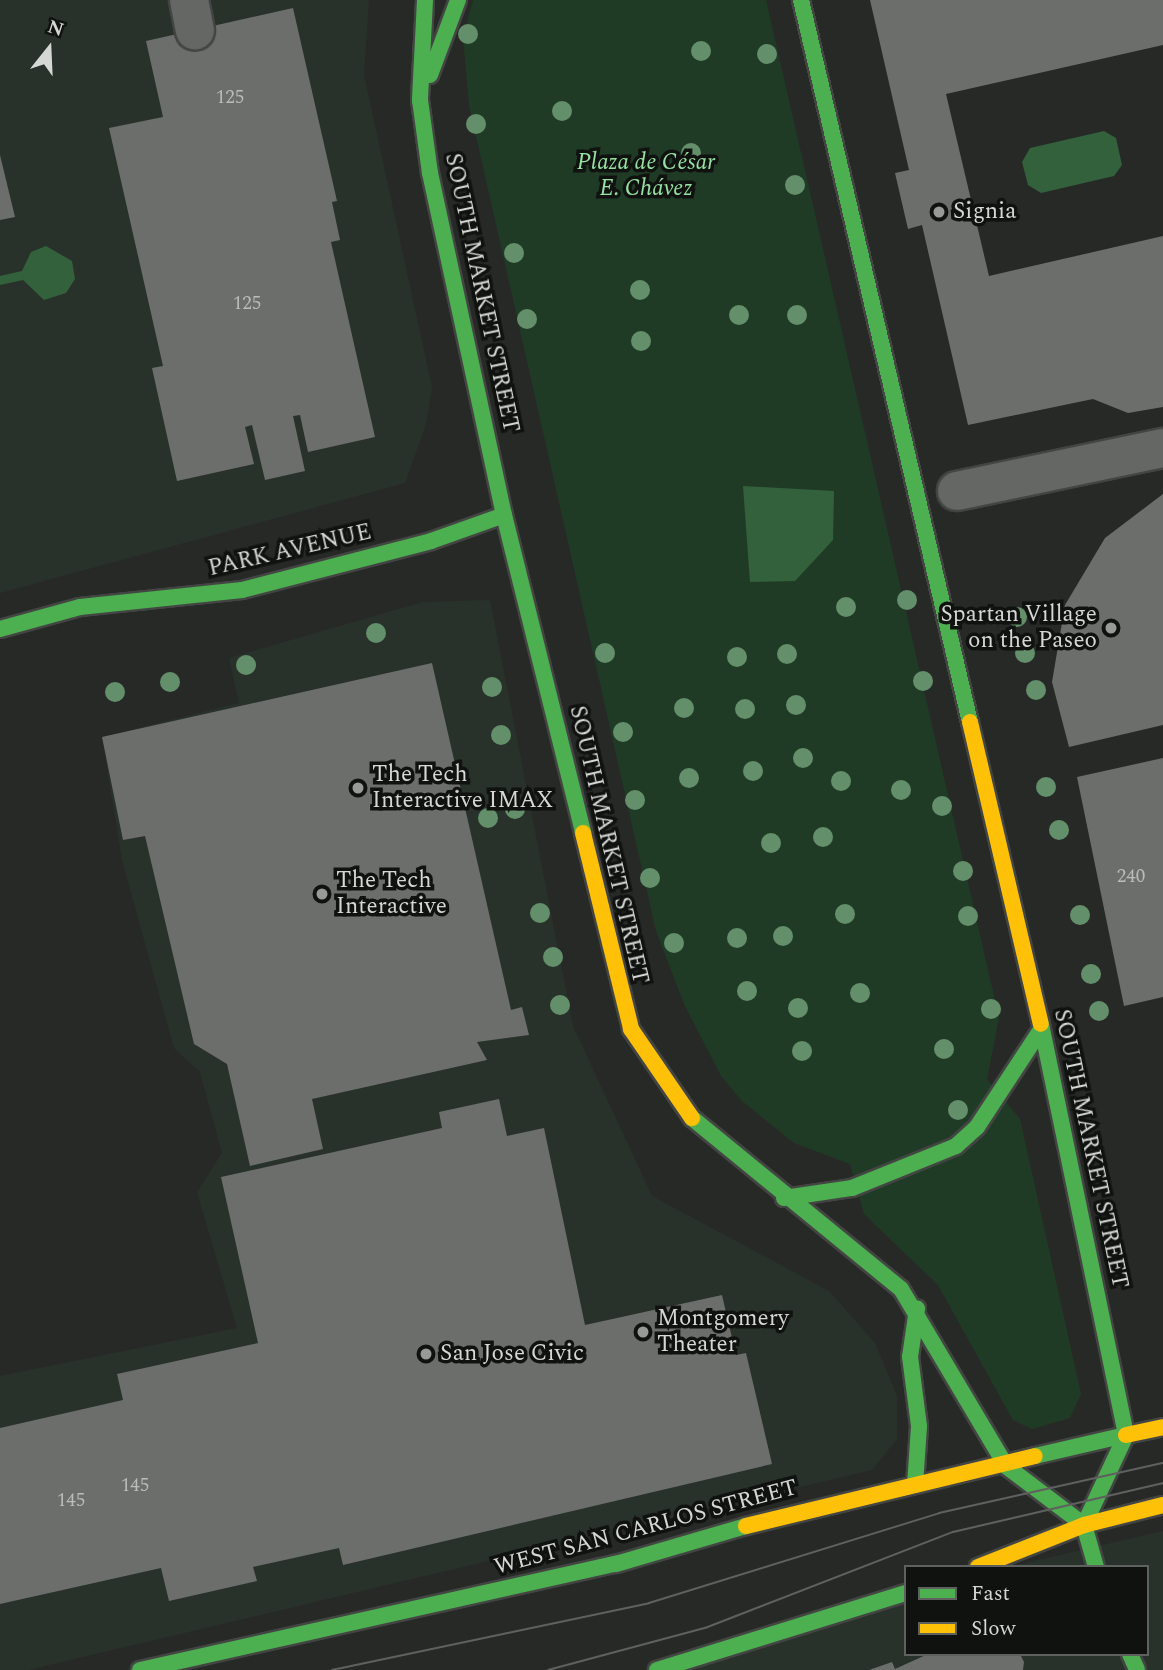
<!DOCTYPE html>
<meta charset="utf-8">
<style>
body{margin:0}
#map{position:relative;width:1163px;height:1670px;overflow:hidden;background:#272927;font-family:Spectral,serif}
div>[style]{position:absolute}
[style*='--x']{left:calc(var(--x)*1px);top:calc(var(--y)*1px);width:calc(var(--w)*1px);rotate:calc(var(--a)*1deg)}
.built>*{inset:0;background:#29322a}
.green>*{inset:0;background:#203b25}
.water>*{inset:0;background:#32613c}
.building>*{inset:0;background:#6c6e6c}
.roads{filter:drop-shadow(2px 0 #434543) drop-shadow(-2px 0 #434543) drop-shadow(0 2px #434543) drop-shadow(0 -2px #434543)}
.street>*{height:38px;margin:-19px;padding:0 19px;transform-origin:19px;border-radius:19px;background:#656765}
.fast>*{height:16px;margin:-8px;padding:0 8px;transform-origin:8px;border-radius:8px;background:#4caf50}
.slow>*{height:16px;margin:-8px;padding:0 8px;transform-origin:8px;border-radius:8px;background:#ffc107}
.tram>*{height:2px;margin:-1px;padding:0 1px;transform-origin:1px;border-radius:1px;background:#5f605f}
.trees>*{width:20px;height:20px;margin:-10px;border-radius:50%;background:#648f6b}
.dots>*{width:19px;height:19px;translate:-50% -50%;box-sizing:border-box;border:4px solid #101210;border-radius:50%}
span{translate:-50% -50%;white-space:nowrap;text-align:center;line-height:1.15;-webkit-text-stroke:7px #101210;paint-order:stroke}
.number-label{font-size:19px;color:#babdba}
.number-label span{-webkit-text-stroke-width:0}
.park-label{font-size:23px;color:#96e2a3;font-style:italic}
.poi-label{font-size:23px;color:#d4d7d4}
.left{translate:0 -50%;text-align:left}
.right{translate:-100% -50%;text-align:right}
.street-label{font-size:23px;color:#d4d7d4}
.legend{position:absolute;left:904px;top:1565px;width:245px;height:91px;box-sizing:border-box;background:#101210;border:2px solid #5e615e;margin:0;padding:9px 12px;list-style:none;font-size:21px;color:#d4d7d4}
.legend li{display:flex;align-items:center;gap:14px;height:35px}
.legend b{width:35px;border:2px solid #5e615e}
.north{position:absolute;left:14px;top:14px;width:70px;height:70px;-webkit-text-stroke:5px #101210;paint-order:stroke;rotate:18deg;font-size:19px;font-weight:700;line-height:28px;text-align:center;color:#d4d7d4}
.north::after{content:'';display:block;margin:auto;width:24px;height:32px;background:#d4d7d4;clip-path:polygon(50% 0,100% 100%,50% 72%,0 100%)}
</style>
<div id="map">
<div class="built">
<i style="clip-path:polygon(0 0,369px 0,364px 75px,432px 387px,426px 424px,405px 483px,0 593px)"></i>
<i style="clip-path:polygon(490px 600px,573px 1026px,652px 1196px,829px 1291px,875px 1343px,897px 1396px,897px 1439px,872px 1470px,28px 1670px,0 1670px,0 1376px,237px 1328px,197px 1192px,222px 1153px,200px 1072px,174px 1048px,122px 860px,102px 737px,239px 703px,229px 658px,423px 602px)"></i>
<i style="clip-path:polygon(1163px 1531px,1163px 1670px,663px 1670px,906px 1597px,906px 1654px,1147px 1654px,1147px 1567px,1008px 1567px)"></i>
</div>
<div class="green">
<i style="clip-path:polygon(473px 0,766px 0,999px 1018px,987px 1079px,1020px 1119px,1081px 1394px,1070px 1418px,1032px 1429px,1013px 1420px,938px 1285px,864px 1214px,850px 1164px,794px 1143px,742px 1101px,721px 1076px,684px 1004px,656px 931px,469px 105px,463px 37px)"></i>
</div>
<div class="water">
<i style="clip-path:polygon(1104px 131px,1116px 138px,1122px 165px,1114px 176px,1041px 193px,1028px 185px,1022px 162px,1030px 148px)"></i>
<i style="clip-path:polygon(46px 246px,72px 261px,75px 279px,66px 293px,44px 300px,23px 280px,0 285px,0 276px,22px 271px,31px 252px)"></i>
<i style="clip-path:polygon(743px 486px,834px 491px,833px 540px,795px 581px,750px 582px)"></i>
</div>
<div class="building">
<i style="clip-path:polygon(870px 0,1163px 0,1163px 45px,946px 94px,989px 276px,1163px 236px,1163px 407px,1128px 413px,1093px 399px,968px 425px,922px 225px,908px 229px,895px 173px,909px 170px)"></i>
<i style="clip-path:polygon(293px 8px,337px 201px,332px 202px,340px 240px,331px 242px,375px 437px,308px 452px,300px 415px,293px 416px,305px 471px,265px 480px,252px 425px,245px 427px,254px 464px,177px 481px,152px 368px,163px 366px,109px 128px,163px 117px,146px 41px)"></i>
<i style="clip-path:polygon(0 155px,15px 217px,0 220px)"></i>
<i style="clip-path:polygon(1163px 494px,1163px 725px,1069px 747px,1052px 682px,1065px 605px,1105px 538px)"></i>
<i style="clip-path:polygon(432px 663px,511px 1010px,522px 1007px,529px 1035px,477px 1042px,487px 1060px,312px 1099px,323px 1149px,250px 1166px,227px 1064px,194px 1044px,145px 836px,123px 840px,102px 737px)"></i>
<i style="clip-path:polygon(1163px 758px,1163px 997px,1124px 1006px,1077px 777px)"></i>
<i style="clip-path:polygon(499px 1099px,507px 1136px,544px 1128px,585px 1325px,722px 1295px,736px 1355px,746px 1353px,772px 1464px,343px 1565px,339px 1548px,253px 1567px,257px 1581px,169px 1601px,161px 1568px,0 1604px,0 1428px,123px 1400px,117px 1374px,258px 1343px,221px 1177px,442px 1128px,439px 1112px)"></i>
<i style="clip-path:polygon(928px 1654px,1020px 1654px,1024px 1662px,1023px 1670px,869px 1670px,892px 1662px,895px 1669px)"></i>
</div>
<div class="roads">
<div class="street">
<i style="--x:189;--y:0;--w:31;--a:79"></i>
<i style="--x:957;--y:491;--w:210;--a:-11.8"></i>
</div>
<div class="fast">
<i style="--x:425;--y:0;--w:100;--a:92.9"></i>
<i style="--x:420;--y:100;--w:74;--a:82.2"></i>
<i style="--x:430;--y:173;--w:350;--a:77.8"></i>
<i style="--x:504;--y:515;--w:328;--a:76"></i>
<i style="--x:801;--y:0;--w:742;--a:76.83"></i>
<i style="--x:430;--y:75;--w:80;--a:-69.5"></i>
<i style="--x:0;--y:629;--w:83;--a:-15.4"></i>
<i style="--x:80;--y:607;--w:163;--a:-6"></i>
<i style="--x:242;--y:590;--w:195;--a:-14.5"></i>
<i style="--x:431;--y:541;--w:77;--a:-19.6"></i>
<i style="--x:1041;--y:1024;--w:420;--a:78.3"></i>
<i style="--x:1126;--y:1435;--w:99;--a:115"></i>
<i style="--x:692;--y:1118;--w:270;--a:39.3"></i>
<i style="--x:901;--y:1289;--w:206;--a:59.3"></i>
<i style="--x:1006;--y:1466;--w:98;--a:37.1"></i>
<i style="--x:1084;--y:1525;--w:44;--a:74.1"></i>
<i style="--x:784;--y:1198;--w:69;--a:-8.4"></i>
<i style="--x:852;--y:1188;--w:112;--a:-22"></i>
<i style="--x:956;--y:1146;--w:28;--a:-42"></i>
<i style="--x:977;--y:1127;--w:118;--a:-56.7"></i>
<i style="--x:1035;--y:1456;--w:93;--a:-13"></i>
<i style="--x:915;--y:1485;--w:59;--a:-86.1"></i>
<i style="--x:919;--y:1426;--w:70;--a:-97.4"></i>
<i style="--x:910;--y:1357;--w:49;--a:-81.7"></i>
<i style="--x:1130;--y:1654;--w:17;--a:66"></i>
<i style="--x:140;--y:1670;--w:488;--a:-12.6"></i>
<i style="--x:616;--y:1564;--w:135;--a:-16.3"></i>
<i style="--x:657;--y:1670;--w:261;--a:-17.2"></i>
</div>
<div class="slow">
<i style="--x:970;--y:722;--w:310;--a:76.8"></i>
<i style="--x:583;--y:833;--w:202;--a:76.2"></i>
<i style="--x:631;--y:1029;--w:108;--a:55.6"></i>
<i style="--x:1126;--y:1435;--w:38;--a:-12"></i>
<i style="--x:1084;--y:1525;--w:81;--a:-14.2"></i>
<i style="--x:746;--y:1526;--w:297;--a:-13.6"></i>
<i style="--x:978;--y:1567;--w:114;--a:-21.6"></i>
</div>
</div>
<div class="tram">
<i style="--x:332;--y:1670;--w:324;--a:-11.9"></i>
<i style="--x:649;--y:1603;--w:304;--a:-17.2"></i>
<i style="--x:939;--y:1513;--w:230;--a:-12.6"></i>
<i style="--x:548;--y:1670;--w:163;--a:-15"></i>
<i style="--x:705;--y:1628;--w:266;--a:-21.2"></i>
<i style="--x:953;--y:1532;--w:216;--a:-13.1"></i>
</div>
<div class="trees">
<i style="left:468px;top:34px"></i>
<i style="left:701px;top:51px"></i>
<i style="left:767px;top:54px"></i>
<i style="left:562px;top:111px"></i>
<i style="left:476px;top:124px"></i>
<i style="left:691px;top:153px"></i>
<i style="left:795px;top:185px"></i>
<i style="left:514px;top:253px"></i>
<i style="left:640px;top:290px"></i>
<i style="left:739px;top:315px"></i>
<i style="left:797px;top:315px"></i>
<i style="left:527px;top:319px"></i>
<i style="left:641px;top:341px"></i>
<i style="left:907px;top:600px"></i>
<i style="left:846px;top:607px"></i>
<i style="left:1017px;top:617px"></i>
<i style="left:376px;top:633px"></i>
<i style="left:605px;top:653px"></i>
<i style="left:1025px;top:653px"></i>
<i style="left:787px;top:654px"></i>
<i style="left:737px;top:657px"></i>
<i style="left:246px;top:665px"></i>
<i style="left:923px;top:681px"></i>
<i style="left:170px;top:682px"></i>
<i style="left:492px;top:687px"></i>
<i style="left:1036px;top:690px"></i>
<i style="left:115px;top:692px"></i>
<i style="left:796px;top:705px"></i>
<i style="left:684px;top:708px"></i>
<i style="left:745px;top:709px"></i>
<i style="left:623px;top:732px"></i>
<i style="left:501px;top:735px"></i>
<i style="left:803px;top:758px"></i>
<i style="left:753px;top:771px"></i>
<i style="left:689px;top:778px"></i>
<i style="left:841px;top:781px"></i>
<i style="left:1046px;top:787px"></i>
<i style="left:901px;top:790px"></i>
<i style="left:635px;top:800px"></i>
<i style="left:942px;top:806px"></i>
<i style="left:515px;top:809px"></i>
<i style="left:488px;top:818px"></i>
<i style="left:1059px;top:830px"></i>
<i style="left:823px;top:837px"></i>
<i style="left:771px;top:843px"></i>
<i style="left:963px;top:871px"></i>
<i style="left:650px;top:878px"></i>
<i style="left:540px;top:913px"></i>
<i style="left:845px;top:914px"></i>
<i style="left:1080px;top:915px"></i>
<i style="left:968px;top:916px"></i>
<i style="left:783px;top:936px"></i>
<i style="left:737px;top:938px"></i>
<i style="left:674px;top:943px"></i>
<i style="left:553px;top:957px"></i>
<i style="left:1091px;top:974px"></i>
<i style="left:747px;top:991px"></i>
<i style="left:860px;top:993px"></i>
<i style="left:560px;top:1005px"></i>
<i style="left:798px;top:1008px"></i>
<i style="left:991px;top:1009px"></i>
<i style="left:1099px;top:1011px"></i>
<i style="left:944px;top:1049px"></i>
<i style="left:802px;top:1051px"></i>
<i style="left:958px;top:1110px"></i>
</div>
<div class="dots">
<i style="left:939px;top:212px;background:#979a97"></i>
<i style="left:1111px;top:628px;background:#979a97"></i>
<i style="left:358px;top:788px;background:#979a97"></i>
<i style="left:322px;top:894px;background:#979a97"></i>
<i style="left:643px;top:1332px;background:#979a97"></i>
<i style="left:426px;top:1354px;background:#979a97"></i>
</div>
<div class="number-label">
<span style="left:230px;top:98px">125</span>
<span style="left:247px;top:304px">125</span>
<span style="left:1131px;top:877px">240</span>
<span style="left:135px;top:1486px">145</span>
<span style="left:71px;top:1501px">145</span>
</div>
<div class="park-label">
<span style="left:646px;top:176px">Plaza de César<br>E. Chávez</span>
</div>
<div class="poi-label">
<span class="left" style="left:953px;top:212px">Signia</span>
<span class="right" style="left:1097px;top:628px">Spartan Village<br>on the Paseo</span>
<span class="left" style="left:372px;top:788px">The Tech<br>Interactive IMAX</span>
<span class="left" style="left:336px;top:894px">The Tech<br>Interactive</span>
<span class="left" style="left:657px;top:1332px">Montgomery<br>Theater</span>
<span class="left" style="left:440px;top:1354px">San Jose Civic</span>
</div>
<div class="street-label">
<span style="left:481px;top:293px;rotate:78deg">SOUTH MARKET STREET</span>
<span style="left:290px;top:551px;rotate:-13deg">PARK AVENUE</span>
<span style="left:608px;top:845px;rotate:77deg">SOUTH MARKET STREET</span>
<span style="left:1090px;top:1149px;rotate:78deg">SOUTH MARKET STREET</span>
<span style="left:646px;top:1528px;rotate:-15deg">WEST SAN CARLOS STREET</span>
</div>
<ul class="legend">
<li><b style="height:9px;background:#4caf50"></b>Fast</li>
<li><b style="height:9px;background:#ffc107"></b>Slow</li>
</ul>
<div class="north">N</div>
</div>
